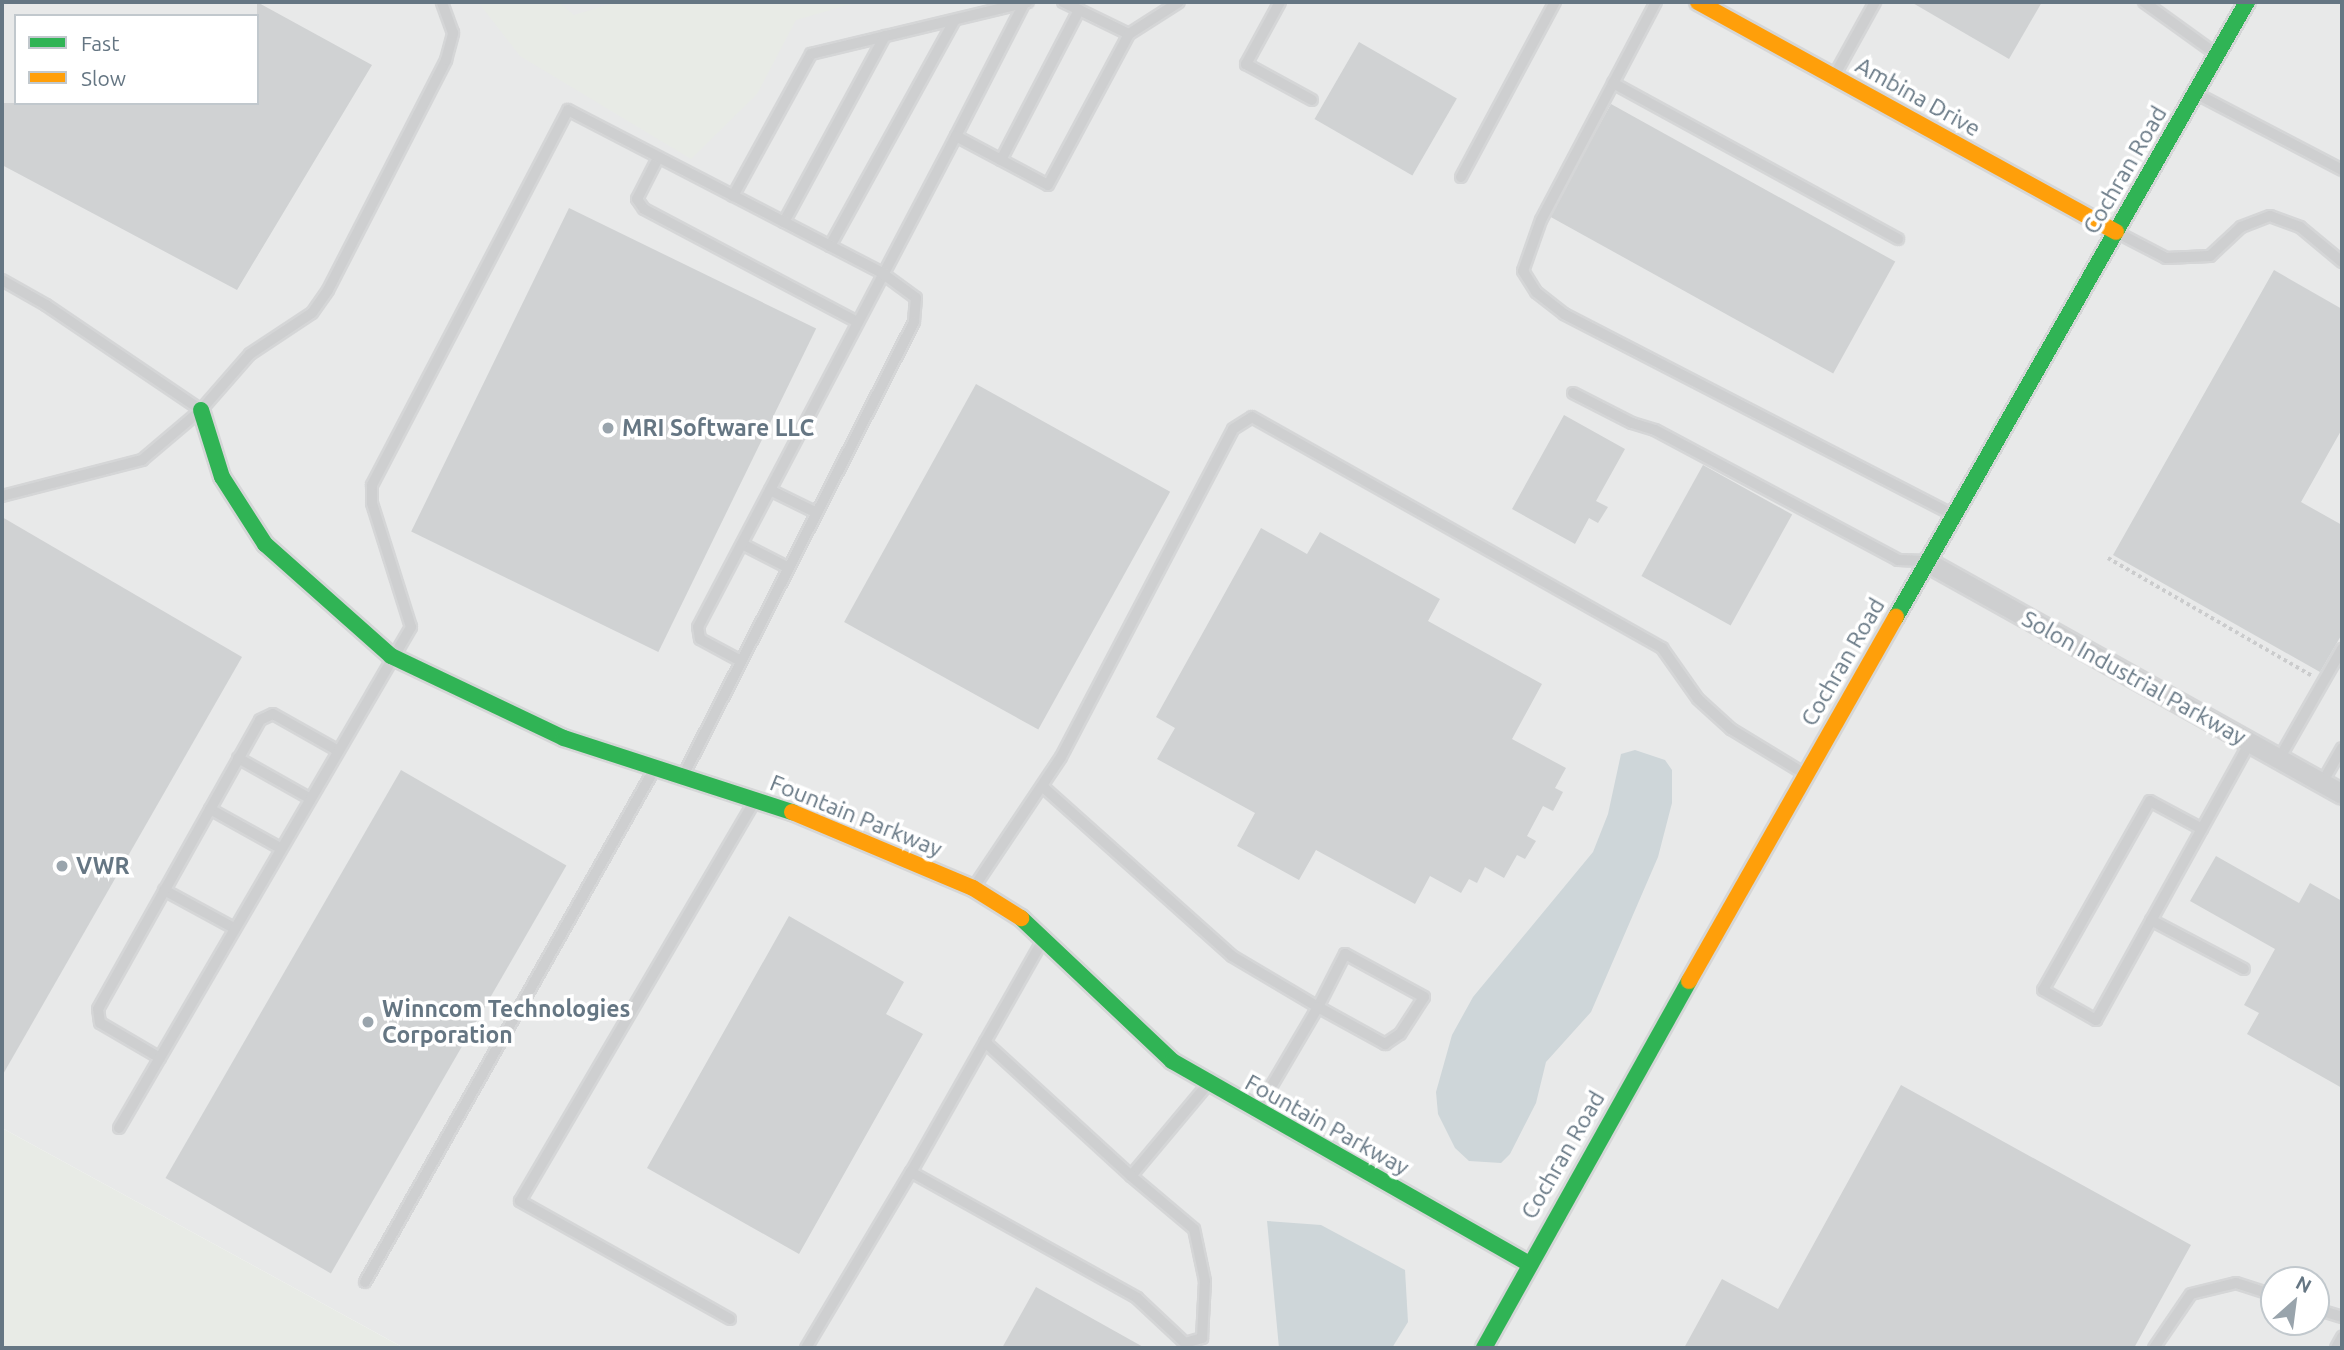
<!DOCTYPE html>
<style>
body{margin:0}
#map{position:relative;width:2344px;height:1350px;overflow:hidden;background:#f9f9f9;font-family:Ubuntu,sans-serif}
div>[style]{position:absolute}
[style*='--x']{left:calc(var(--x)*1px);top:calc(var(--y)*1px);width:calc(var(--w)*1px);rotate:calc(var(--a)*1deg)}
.built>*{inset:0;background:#e8e9e9}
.green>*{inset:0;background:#e8ebe6}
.water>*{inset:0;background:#ced6d9}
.building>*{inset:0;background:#d0d2d3;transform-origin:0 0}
.path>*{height:3.5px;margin-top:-1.75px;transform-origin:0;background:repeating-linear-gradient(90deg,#cbcccd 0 3.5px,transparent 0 7px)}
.roads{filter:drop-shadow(2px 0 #d5d6d7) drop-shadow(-2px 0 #d5d6d7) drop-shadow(0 2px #d5d6d7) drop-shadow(0 -2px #d5d6d7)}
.lane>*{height:10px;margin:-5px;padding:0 5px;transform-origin:5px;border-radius:5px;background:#cecfd0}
.street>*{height:19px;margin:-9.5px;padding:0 9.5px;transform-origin:9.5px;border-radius:9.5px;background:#cecfd0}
.fast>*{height:16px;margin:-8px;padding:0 8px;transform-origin:8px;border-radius:8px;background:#30b455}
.slow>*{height:16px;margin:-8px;padding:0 8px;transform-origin:8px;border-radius:8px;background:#ff9f0a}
.dots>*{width:19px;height:19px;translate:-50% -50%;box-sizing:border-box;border:4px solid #fff;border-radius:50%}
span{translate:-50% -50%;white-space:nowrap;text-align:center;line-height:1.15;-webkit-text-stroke:7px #fff;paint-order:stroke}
.street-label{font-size:23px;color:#657683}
.poi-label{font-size:23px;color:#657683;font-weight:700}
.left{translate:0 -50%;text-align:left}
.frame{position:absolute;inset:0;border:4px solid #657683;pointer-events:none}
.legend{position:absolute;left:14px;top:14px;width:245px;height:91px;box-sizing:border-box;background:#fff;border:2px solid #c1c8cd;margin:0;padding:9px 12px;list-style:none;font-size:21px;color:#657683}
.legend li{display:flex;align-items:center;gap:14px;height:35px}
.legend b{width:35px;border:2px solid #c1c8cd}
.north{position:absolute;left:2260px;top:1266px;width:70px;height:70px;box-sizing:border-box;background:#fff;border:2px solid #c1c8cd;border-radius:50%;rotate:28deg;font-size:19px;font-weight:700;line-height:28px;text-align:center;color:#657683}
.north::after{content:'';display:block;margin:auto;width:24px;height:32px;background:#99a4ac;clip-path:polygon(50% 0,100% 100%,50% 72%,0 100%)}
</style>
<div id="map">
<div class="built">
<i style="clip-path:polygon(evenodd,2px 2px,2342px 2px,2342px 1348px,404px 1348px,2px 1128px,2px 2px,16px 16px,257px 16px,257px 103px,16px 103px,16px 16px,2px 2px,2274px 1280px,2316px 1280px,2316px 1322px,2274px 1322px,2274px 1280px)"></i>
</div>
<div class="green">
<i style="clip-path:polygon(478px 2px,558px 2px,574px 15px,617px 2px,858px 2px,796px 20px,757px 94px,691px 159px,520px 56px)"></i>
<i style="clip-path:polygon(2px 1128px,404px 1348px,2px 1348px)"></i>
</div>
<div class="water">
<i style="clip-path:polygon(1635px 750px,1665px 760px,1672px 770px,1672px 803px,1658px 857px,1591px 1012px,1546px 1062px,1536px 1103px,1510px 1154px,1501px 1163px,1469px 1161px,1455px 1148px,1438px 1114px,1436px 1092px,1452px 1035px,1473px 997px,1593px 852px,1608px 814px,1621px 754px)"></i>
<i style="clip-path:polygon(1267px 1221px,1321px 1225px,1405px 1270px,1408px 1322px,1392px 1348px,1279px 1348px)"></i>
</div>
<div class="building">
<i style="clip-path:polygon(257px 2px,372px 65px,237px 290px,2px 165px,2px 103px,257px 103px)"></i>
<i style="clip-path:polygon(1911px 2px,2042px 2px,2009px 59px)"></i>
<i style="left:1359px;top:42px;width:113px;height:89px;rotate:30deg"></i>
<i style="left:1611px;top:104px;width:325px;height:128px;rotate:29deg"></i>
<i style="left:569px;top:208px;width:275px;height:360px;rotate:26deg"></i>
<i style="clip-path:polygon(2274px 270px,2342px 309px,2342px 429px,2301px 502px,2342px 525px,2342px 634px,2320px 672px,2113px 555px)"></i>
<i style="left:976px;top:384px;width:222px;height:272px;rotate:29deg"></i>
<i style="clip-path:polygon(1564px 415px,1625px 449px,1596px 501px,1608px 507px,1598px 523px,1589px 518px,1575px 544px,1512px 509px)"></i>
<i style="left:1703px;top:465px;width:102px;height:127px;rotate:29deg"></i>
<i style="clip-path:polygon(2px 517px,242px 657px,2px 1076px)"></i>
<i style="clip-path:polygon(1261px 528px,1307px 554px,1320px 532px,1440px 599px,1428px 621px,1542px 684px,1512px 739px,1566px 768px,1555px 788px,1563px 792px,1553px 811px,1543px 806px,1527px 836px,1536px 841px,1525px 859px,1517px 855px,1504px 878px,1485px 867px,1477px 883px,1469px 879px,1461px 893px,1430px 876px,1415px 904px,1316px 850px,1299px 880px,1237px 846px,1255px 813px,1157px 759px,1175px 728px,1156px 717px)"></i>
<i style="left:401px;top:770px;width:191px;height:471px;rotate:30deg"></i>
<i style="clip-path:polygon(2216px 856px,2299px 903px,2310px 883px,2342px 901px,2342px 1088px,2247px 1034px,2259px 1013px,2244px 1005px,2275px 949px,2190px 901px)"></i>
<i style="clip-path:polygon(789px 916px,904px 982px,886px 1014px,923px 1034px,799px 1254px,647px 1168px)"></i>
<i style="clip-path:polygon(1901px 1085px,2191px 1245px,2134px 1348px,1684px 1348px,1722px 1279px,1778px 1309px)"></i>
<i style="clip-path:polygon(1036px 1287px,1145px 1348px,1002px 1348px)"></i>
</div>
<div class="path">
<i style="--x:2108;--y:558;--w:236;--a:30"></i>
</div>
<div class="roads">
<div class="lane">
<i style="--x:1063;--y:2;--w:73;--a:25.9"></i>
<i style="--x:1129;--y:34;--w:59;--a:-32.6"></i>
<i style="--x:1280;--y:2;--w:71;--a:118.7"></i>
<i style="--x:1246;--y:64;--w:75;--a:28.6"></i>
<i style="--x:1656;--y:2;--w:246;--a:117.8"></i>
<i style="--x:1541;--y:220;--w:54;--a:109.4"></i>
<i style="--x:1523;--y:271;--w:25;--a:58"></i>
<i style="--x:1536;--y:292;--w:36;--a:38"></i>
<i style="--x:1564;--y:314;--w:438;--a:27.3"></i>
<i style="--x:2144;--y:2;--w:89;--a:35.8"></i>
<i style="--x:1834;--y:76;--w:85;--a:-61"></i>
<i style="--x:1613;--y:83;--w:325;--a:28.7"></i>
<i style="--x:2195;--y:93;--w:166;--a:27.6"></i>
<i style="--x:956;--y:136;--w:151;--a:-62.8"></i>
<i style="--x:658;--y:158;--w:46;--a:117.1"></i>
<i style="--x:637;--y:199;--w:12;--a:55"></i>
<i style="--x:644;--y:209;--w:241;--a:27.9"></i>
<i style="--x:1001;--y:160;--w:169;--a:-62.5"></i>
<i style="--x:1461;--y:177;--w:199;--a:-61.8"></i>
<i style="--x:733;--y:196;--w:162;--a:-61.2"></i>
<i style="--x:811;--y:54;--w:223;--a:-13.5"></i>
<i style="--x:784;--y:222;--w:212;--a:-61.5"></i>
<i style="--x:2118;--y:233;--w:54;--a:27.5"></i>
<i style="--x:2166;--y:258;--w:44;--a:-2.6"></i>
<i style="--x:2210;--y:256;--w:42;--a:-43.1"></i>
<i style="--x:2241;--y:227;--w:31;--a:-21"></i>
<i style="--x:2270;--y:216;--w:32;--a:20"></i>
<i style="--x:2300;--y:227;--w:55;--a:39.8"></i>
<i style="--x:830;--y:246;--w:258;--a:-61.1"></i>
<i style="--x:2;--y:280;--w:51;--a:29.6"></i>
<i style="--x:46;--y:305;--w:187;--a:34.1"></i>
<i style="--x:1573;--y:393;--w:66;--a:27"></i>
<i style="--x:1632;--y:423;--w:24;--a:17"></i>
<i style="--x:1655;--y:430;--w:276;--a:28.1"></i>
<i style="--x:1898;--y:560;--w:28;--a:2"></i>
<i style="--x:770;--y:490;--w:50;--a:26.1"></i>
<i style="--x:2;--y:496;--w:145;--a:-14.4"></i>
<i style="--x:142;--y:460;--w:77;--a:-40.3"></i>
<i style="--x:201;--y:410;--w:74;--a:-48.8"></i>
<i style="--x:250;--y:354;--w:74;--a:-33.5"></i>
<i style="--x:312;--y:313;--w:28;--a:-55"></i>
<i style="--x:328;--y:290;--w:259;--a:-62.8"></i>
<i style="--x:446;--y:60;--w:28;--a:-75"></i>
<i style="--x:453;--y:33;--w:33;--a:-110"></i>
<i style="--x:742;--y:544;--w:51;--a:27.1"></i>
<i style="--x:739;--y:660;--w:44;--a:-151.7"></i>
<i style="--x:700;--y:639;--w:12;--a:-99"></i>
<i style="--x:698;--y:627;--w:555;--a:-62.28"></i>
<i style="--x:956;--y:136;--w:104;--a:28"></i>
<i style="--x:1048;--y:185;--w:171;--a:-61.8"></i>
<i style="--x:238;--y:758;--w:81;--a:29.4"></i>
<i style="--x:2279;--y:759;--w:127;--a:-60.2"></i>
<i style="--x:2322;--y:783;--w:40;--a:-60.3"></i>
<i style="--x:1042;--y:786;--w:255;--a:41.8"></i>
<i style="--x:1232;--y:956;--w:100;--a:30.7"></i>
<i style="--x:1318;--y:1007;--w:77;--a:28.9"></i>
<i style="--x:1385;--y:1044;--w:18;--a:-34"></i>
<i style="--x:1400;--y:1034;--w:44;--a:-57"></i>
<i style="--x:1424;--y:997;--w:90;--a:-151.4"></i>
<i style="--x:1345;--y:954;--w:59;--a:117"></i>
<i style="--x:1318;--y:1007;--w:118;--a:120.5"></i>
<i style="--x:210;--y:809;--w:80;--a:29.1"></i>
<i style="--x:2202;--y:829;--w:59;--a:-151.7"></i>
<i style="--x:2150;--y:801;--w:217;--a:119.5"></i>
<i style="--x:2043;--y:990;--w:61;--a:29.5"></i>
<i style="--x:2096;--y:1020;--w:318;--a:-61"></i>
<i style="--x:974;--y:887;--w:156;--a:-56.2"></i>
<i style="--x:1061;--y:757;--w:370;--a:-62.3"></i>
<i style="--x:1233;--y:429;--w:22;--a:-32"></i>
<i style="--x:1252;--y:417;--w:471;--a:29.4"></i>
<i style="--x:1662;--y:648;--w:62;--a:54.8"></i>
<i style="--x:1698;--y:699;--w:45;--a:42.3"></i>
<i style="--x:1731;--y:729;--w:87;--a:31.3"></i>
<i style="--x:164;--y:890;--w:80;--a:28.5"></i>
<i style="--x:2151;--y:920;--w:105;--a:27.8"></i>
<i style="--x:1043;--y:940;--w:267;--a:119.6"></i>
<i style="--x:911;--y:1172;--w:259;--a:29.1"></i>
<i style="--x:1137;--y:1298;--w:66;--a:43.2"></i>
<i style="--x:1185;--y:1343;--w:18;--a:-16"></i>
<i style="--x:1202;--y:1338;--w:57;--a:-87"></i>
<i style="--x:1205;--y:1281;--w:53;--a:-101.9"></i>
<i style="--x:1194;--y:1229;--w:82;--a:-139.9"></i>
<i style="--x:1131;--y:1176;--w:120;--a:-50.1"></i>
<i style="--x:985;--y:1042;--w:198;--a:42.5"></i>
<i style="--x:160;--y:1058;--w:69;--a:-149.7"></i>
<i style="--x:100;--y:1023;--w:14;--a:-98"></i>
<i style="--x:98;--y:1009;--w:331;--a:-60.7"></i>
<i style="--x:260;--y:720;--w:14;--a:-25"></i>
<i style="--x:273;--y:714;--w:73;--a:29.4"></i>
<i style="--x:119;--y:1128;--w:580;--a:-59.76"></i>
<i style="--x:411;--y:627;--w:130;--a:-107.5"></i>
<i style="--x:372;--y:503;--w:18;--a:-90"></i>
<i style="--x:372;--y:485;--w:423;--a:-62.4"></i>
<i style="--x:568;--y:110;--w:354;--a:27.4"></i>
<i style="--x:882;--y:273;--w:42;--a:36.3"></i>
<i style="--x:916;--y:298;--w:24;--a:95"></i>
<i style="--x:914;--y:322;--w:509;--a:116.97"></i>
<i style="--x:365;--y:1282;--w:590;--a:-60.57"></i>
<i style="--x:2316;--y:1309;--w:27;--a:17"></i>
<i style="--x:730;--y:1319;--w:241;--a:-150.7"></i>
<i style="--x:520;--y:1201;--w:465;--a:-59.6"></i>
<i style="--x:806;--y:1348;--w:205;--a:-59.2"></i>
<i style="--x:2154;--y:1348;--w:65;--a:-55.6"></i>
<i style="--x:2191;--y:1294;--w:46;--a:-13.7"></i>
<i style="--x:2236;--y:1283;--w:40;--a:18"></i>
<i style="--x:2336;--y:1348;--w:13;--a:-61"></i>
</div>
<div class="street">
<i style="--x:1927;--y:562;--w:475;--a:29.2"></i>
</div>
<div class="fast">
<i style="--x:201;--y:410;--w:70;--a:72.6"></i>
<i style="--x:222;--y:477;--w:80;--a:57.3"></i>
<i style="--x:265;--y:544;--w:169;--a:41.6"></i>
<i style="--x:391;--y:656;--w:191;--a:25.4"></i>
<i style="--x:564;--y:738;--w:240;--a:18"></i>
<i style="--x:1896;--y:617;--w:708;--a:-60.29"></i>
<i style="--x:1021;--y:918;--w:208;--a:43.4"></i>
<i style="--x:1172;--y:1061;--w:409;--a:29.6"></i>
<i style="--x:1484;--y:1348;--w:420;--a:-60.8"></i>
</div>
<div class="slow">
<i style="--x:1698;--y:2;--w:477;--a:28.8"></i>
<i style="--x:792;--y:812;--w:196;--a:22.8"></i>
<i style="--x:973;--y:888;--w:57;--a:32"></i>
<i style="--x:1689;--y:981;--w:419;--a:-60.4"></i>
</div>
</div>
<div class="dots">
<i style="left:608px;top:428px;background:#99a4ac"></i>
<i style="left:62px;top:866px;background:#99a4ac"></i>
<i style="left:368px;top:1022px;background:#99a4ac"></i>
</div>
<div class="street-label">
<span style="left:1918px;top:97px;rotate:29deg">Ambina Drive</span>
<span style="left:2125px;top:170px;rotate:-60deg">Cochran Road</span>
<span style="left:1843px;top:662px;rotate:-60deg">Cochran Road</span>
<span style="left:2134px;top:678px;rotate:29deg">Solon Industrial Parkway</span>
<span style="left:856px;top:816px;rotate:22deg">Fountain Parkway</span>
<span style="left:1327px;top:1125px;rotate:29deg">Fountain Parkway</span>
<span style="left:1563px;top:1155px;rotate:-60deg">Cochran Road</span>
</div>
<div class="poi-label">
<span class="left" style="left:622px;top:428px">MRI Software LLC</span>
<span class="left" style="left:76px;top:866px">VWR</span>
<span class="left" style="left:382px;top:1022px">Winncom Technologies<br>Corporation</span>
</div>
<div class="frame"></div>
<ul class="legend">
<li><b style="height:9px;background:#30b455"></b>Fast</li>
<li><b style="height:9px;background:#ff9f0a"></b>Slow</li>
</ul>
<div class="north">N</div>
</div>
